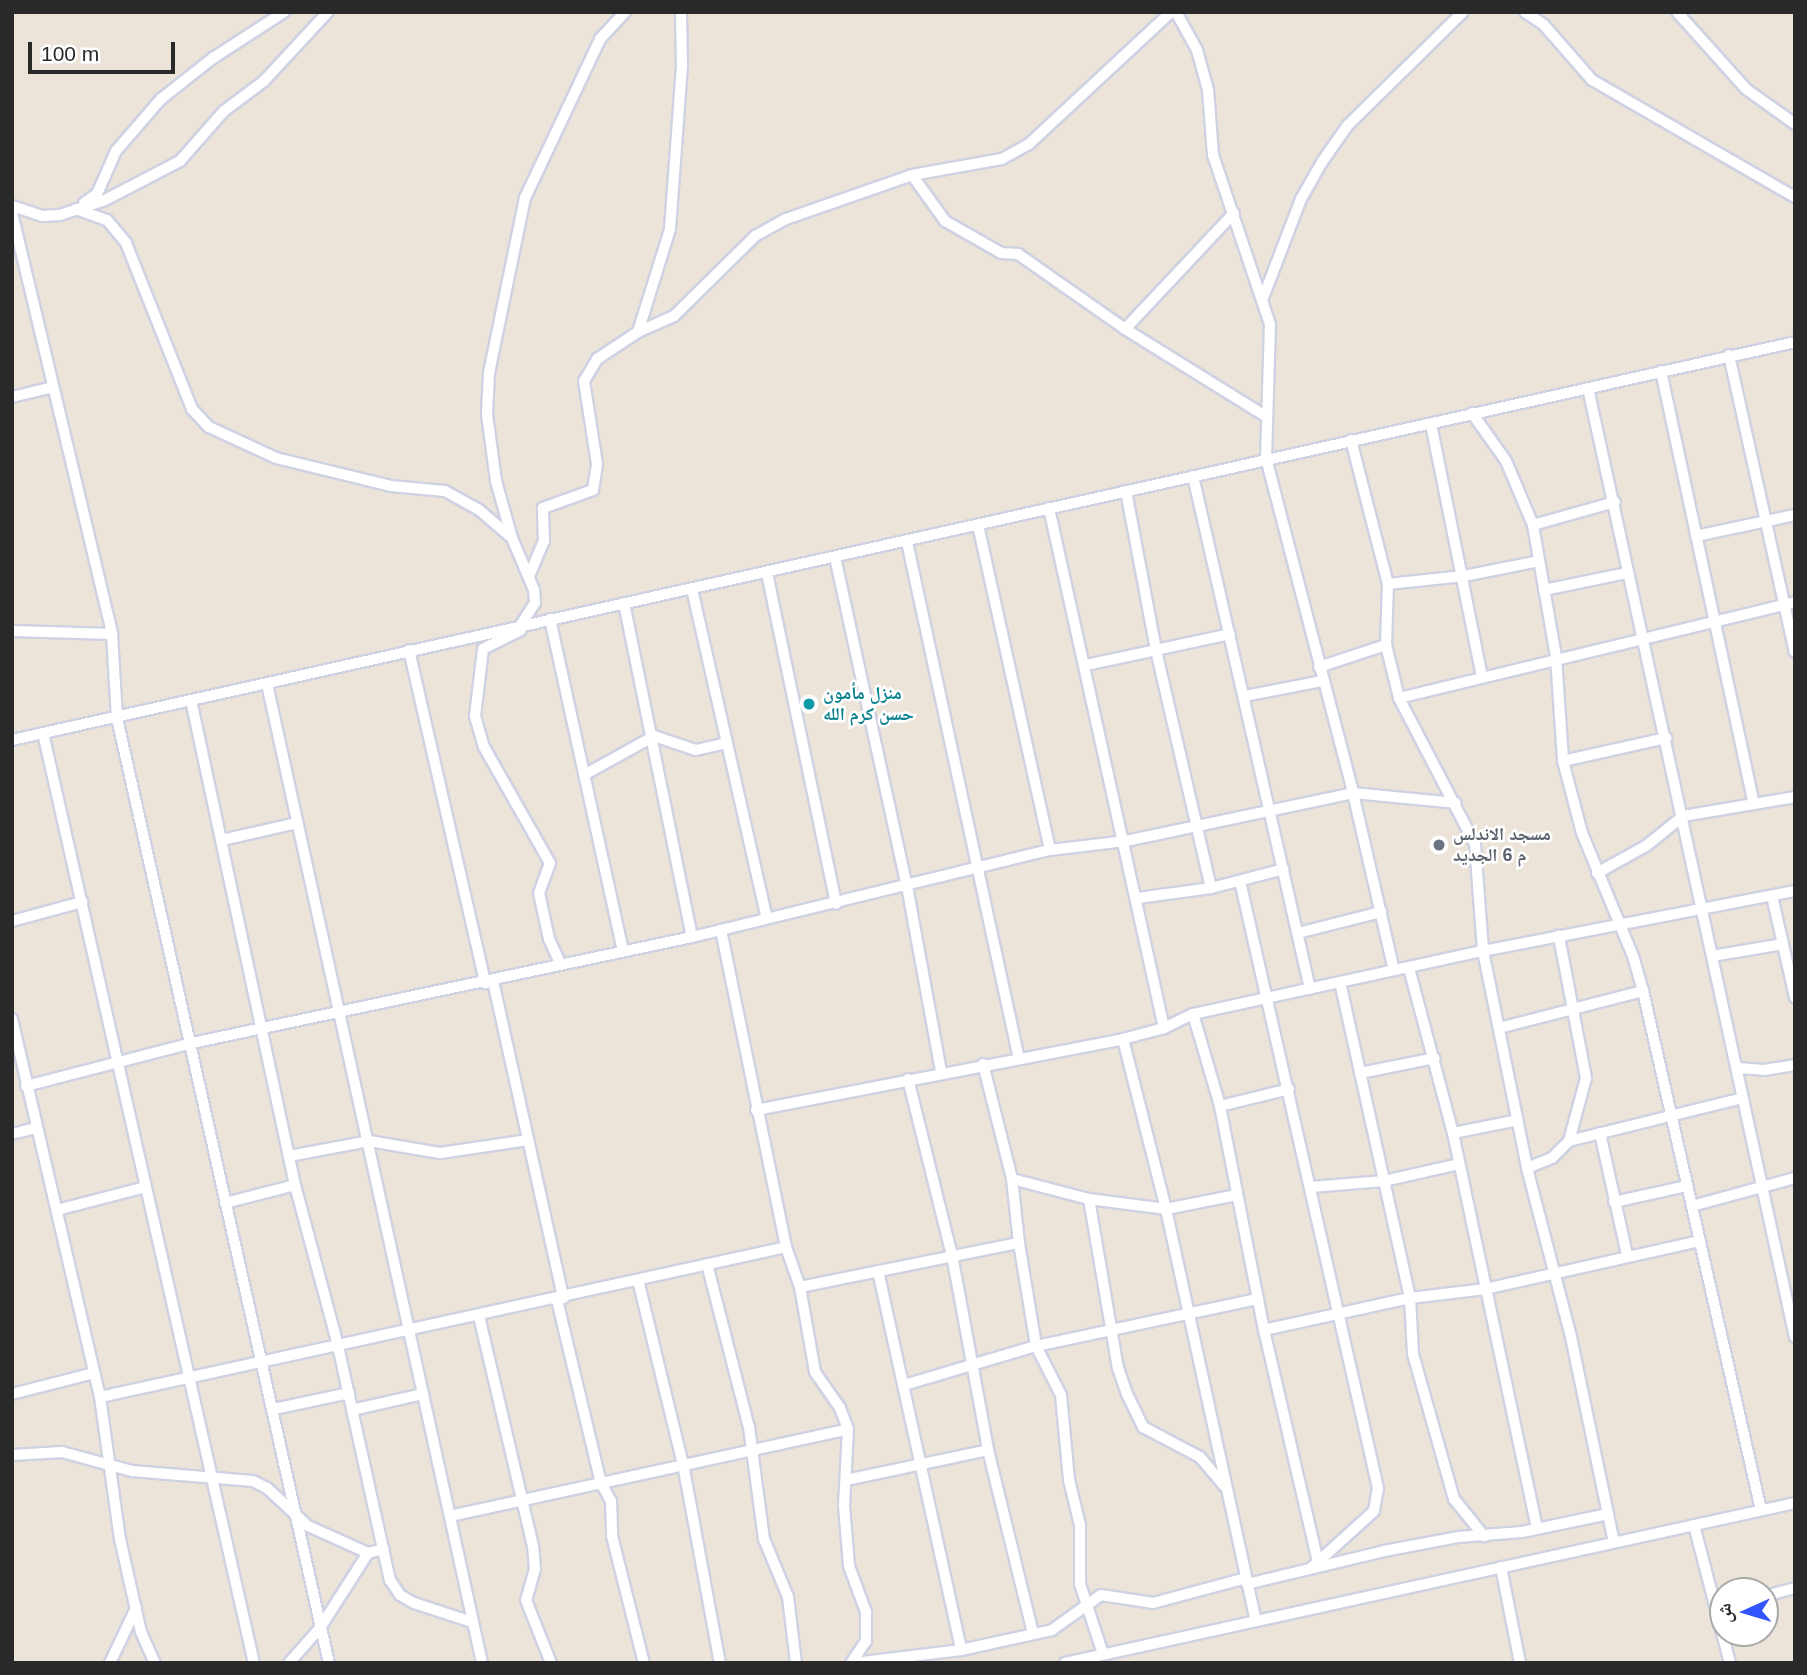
<!DOCTYPE html>
<meta charset="utf-8">
<style>
body{margin:0}
#map{position:relative;width:1807px;height:1675px;overflow:hidden;background:#ece4d9;font-family:Helvetica,"Noto Naskh Arabic",sans-serif}
div>[style]{position:absolute}
[style*='--x']{left:calc(var(--x)*1px);top:calc(var(--y)*1px);width:calc(var(--w)*1px);rotate:calc(var(--a)*1deg)}
.roads{filter:drop-shadow(2px 0 #cfd2e2) drop-shadow(-2px 0 #cfd2e2) drop-shadow(0 2px #cfd2e2) drop-shadow(0 -2px #cfd2e2)}
.minor>*{height:10px;margin:-5px;padding:0 5px;transform-origin:5px;border-radius:5px;background:#fff}
.dots>*{width:19px;height:19px;translate:-50% -50%;box-sizing:border-box;border:4px solid #fff;border-radius:50%}
span{translate:-50% -50%;white-space:nowrap;text-align:center;line-height:1.15;-webkit-text-stroke:5px #fff;paint-order:stroke}
.culture-label{font-size:18px;color:#0d838f;font-weight:700}
.left{translate:0 -50%;text-align:left}
.worship-label{font-size:18px;color:#5b616d;font-weight:700}
.frame{position:absolute;inset:0;border:14px solid #292929;pointer-events:none}
.north{position:absolute;left:1709px;top:1577px;width:70px;height:70px;box-sizing:border-box;background:#fff;border:2px solid #a9a9a9;border-radius:50%;rotate:266deg;font-size:19px;font-weight:700;line-height:28px;text-align:center;color:#292929}
.north::after{content:'';display:block;margin:auto;width:24px;height:32px;background:#35f;clip-path:polygon(50% 0,100% 100%,50% 72%,0 100%)}
.scale{position:absolute;left:28px;top:42px;width:147px;height:32px;box-sizing:border-box;border:4px solid #292929;border-top:0;padding-left:9px;font-size:21px;line-height:24px;white-space:nowrap;color:#292929;-webkit-text-stroke:5px #fff;paint-order:stroke}
</style>
<div id="map">
<div class="roads">
<div class="minor">
<i style="--x:1176;--y:12;--w:43;--a:61.1"></i>
<i style="--x:1197;--y:50;--w:41;--a:74.6"></i>
<i style="--x:1208;--y:90;--w:65;--a:85.6"></i>
<i style="--x:1213;--y:155;--w:178;--a:71.4"></i>
<i style="--x:1270;--y:324;--w:134;--a:91.7"></i>
<i style="--x:1266;--y:458;--w:346;--a:75.4"></i>
<i style="--x:1353;--y:793;--w:182;--a:77"></i>
<i style="--x:1525;--y:12;--w:23;--a:34"></i>
<i style="--x:1544;--y:25;--w:73;--a:48.9"></i>
<i style="--x:1592;--y:80;--w:234;--a:30"></i>
<i style="--x:1677;--y:12;--w:103;--a:48.1"></i>
<i style="--x:1746;--y:89;--w:60;--a:35.5"></i>
<i style="--x:912;--y:175;--w:57;--a:54.3"></i>
<i style="--x:945;--y:221;--w:64;--a:29.7"></i>
<i style="--x:1001;--y:253;--w:17;--a:3"></i>
<i style="--x:1018;--y:254;--w:131;--a:35"></i>
<i style="--x:1125;--y:329;--w:167;--a:31.8"></i>
<i style="--x:84;--y:203;--w:16;--a:-35"></i>
<i style="--x:97;--y:194;--w:47;--a:-66.2"></i>
<i style="--x:116;--y:151;--w:69;--a:-49.1"></i>
<i style="--x:161;--y:99;--w:66;--a:-38.3"></i>
<i style="--x:213;--y:58;--w:85;--a:-32.9"></i>
<i style="--x:12;--y:206;--w:32;--a:18"></i>
<i style="--x:42;--y:216;--w:18;--a:-3"></i>
<i style="--x:60;--y:215;--w:47;--a:-18.4"></i>
<i style="--x:105;--y:200;--w:85;--a:-27.5"></i>
<i style="--x:180;--y:161;--w:67;--a:-48.7"></i>
<i style="--x:224;--y:111;--w:50;--a:-36.9"></i>
<i style="--x:264;--y:81;--w:94;--a:-47.2"></i>
<i style="--x:76;--y:209;--w:33;--a:20"></i>
<i style="--x:107;--y:220;--w:30;--a:50"></i>
<i style="--x:126;--y:243;--w:179;--a:68.3"></i>
<i style="--x:192;--y:409;--w:25;--a:47"></i>
<i style="--x:209;--y:427;--w:74;--a:24.8"></i>
<i style="--x:276;--y:458;--w:118;--a:13.7"></i>
<i style="--x:391;--y:486;--w:54;--a:5.3"></i>
<i style="--x:445;--y:491;--w:38;--a:29"></i>
<i style="--x:478;--y:509;--w:45;--a:40.5"></i>
<i style="--x:12;--y:213;--w:433;--a:76.6"></i>
<i style="--x:112;--y:634;--w:84;--a:86.6"></i>
<i style="--x:117;--y:718;--w:968;--a:77.36"></i>
<i style="--x:1263;--y:298;--w:106;--a:-69"></i>
<i style="--x:1301;--y:199;--w:43;--a:-60.4"></i>
<i style="--x:1322;--y:162;--w:45;--a:-54.9"></i>
<i style="--x:1348;--y:125;--w:161;--a:-44.5"></i>
<i style="--x:1125;--y:329;--w:159;--a:-46.8"></i>
<i style="--x:638;--y:332;--w:39;--a:-24"></i>
<i style="--x:674;--y:316;--w:114;--a:-44.6"></i>
<i style="--x:755;--y:236;--w:35;--a:-29"></i>
<i style="--x:786;--y:219;--w:133;--a:-19.2"></i>
<i style="--x:912;--y:175;--w:91;--a:-10.1"></i>
<i style="--x:1002;--y:159;--w:31;--a:-29"></i>
<i style="--x:1029;--y:144;--w:194;--a:-42.9"></i>
<i style="--x:1729;--y:355;--w:304;--a:77.5"></i>
<i style="--x:1661;--y:371;--w:443;--a:77.9"></i>
<i style="--x:1588;--y:388;--w:971;--a:77.7"></i>
<i style="--x:12;--y:397;--w:42;--a:-13.7"></i>
<i style="--x:1472;--y:413;--w:59;--a:54.7"></i>
<i style="--x:1506;--y:461;--w:69;--a:67.1"></i>
<i style="--x:1533;--y:525;--w:134;--a:80.1"></i>
<i style="--x:1556;--y:657;--w:104;--a:86.1"></i>
<i style="--x:1563;--y:761;--w:74;--a:75.2"></i>
<i style="--x:1582;--y:833;--w:133;--a:67.5"></i>
<i style="--x:1633;--y:956;--w:36;--a:74"></i>
<i style="--x:1643;--y:991;--w:532;--a:77.19"></i>
<i style="--x:1431;--y:424;--w:257;--a:78.6"></i>
<i style="--x:1351;--y:440;--w:149;--a:75.6"></i>
<i style="--x:1388;--y:584;--w:61;--a:91.9"></i>
<i style="--x:1386;--y:645;--w:55;--a:76.2"></i>
<i style="--x:1399;--y:698;--w:165;--a:62.5"></i>
<i style="--x:1475;--y:844;--w:107;--a:85.7"></i>
<i style="--x:1483;--y:951;--w:221;--a:78.5"></i>
<i style="--x:1527;--y:1168;--w:175;--a:75.4"></i>
<i style="--x:1571;--y:1337;--w:209;--a:78.2"></i>
<i style="--x:1193;--y:476;--w:526;--a:77.15"></i>
<i style="--x:1126;--y:491;--w:162;--a:79.3"></i>
<i style="--x:1156;--y:650;--w:244;--a:77"></i>
<i style="--x:1049;--y:508;--w:533;--a:77.53"></i>
<i style="--x:978;--y:525;--w:333;--a:77.5"></i>
<i style="--x:1533;--y:525;--w:85;--a:-15.7"></i>
<i style="--x:1696;--y:536;--w:101;--a:-12"></i>
<i style="--x:907;--y:542;--w:529;--a:77.78"></i>
<i style="--x:835;--y:557;--w:337;--a:77.7"></i>
<i style="--x:907;--y:886;--w:188;--a:79.6"></i>
<i style="--x:767;--y:573;--w:338;--a:78.2"></i>
<i style="--x:529;--y:576;--w:38;--a:-67"></i>
<i style="--x:544;--y:541;--w:33;--a:-92"></i>
<i style="--x:543;--y:508;--w:53;--a:-19.8"></i>
<i style="--x:593;--y:490;--w:26;--a:-81"></i>
<i style="--x:597;--y:464;--w:84;--a:-98.9"></i>
<i style="--x:584;--y:381;--w:26;--a:-59"></i>
<i style="--x:597;--y:359;--w:49;--a:-33.4"></i>
<i style="--x:638;--y:332;--w:108;--a:-72.7"></i>
<i style="--x:670;--y:229;--w:163;--a:-85.8"></i>
<i style="--x:682;--y:66;--w:54;--a:-91.1"></i>
<i style="--x:1388;--y:584;--w:76;--a:-6"></i>
<i style="--x:1464;--y:576;--w:76;--a:-11.3"></i>
<i style="--x:692;--y:589;--w:338;--a:77.2"></i>
<i style="--x:1544;--y:590;--w:85;--a:-11.6"></i>
<i style="--x:624;--y:603;--w:341;--a:78.5"></i>
<i style="--x:550;--y:619;--w:340;--a:77.6"></i>
<i style="--x:520;--y:626;--w:27;--a:-57"></i>
<i style="--x:535;--y:603;--w:13;--a:-94"></i>
<i style="--x:534;--y:590;--w:56;--a:-112.9"></i>
<i style="--x:512;--y:538;--w:59;--a:-105.7"></i>
<i style="--x:496;--y:481;--w:68;--a:-97.7"></i>
<i style="--x:487;--y:414;--w:41;--a:-87.2"></i>
<i style="--x:489;--y:373;--w:179;--a:-78.4"></i>
<i style="--x:525;--y:198;--w:176;--a:-64.7"></i>
<i style="--x:600;--y:39;--w:37;--a:-47"></i>
<i style="--x:521;--y:630;--w:42;--a:153.4"></i>
<i style="--x:483;--y:649;--w:67;--a:96.8"></i>
<i style="--x:475;--y:716;--w:32;--a:74"></i>
<i style="--x:484;--y:747;--w:133;--a:60.4"></i>
<i style="--x:550;--y:863;--w:32;--a:110"></i>
<i style="--x:539;--y:893;--w:47;--a:77.7"></i>
<i style="--x:549;--y:939;--w:26;--a:65"></i>
<i style="--x:12;--y:631;--w:100;--a:1.7"></i>
<i style="--x:409;--y:650;--w:342;--a:77.1"></i>
<i style="--x:1086;--y:665;--w:147;--a:-12.1"></i>
<i style="--x:1319;--y:667;--w:71;--a:-18.2"></i>
<i style="--x:267;--y:684;--w:1002;--a:77.61"></i>
<i style="--x:1245;--y:696;--w:78;--a:-11"></i>
<i style="--x:1399;--y:698;--w:407;--a:-13.6"></i>
<i style="--x:191;--y:700;--w:496;--a:77.9"></i>
<i style="--x:295;--y:1185;--w:167;--a:75"></i>
<i style="--x:338;--y:1346;--w:240;--a:77.5"></i>
<i style="--x:390;--y:1580;--w:18;--a:56"></i>
<i style="--x:400;--y:1595;--w:16;--a:30"></i>
<i style="--x:414;--y:1603;--w:61;--a:18.1"></i>
<i style="--x:43;--y:733;--w:954;--a:77.22"></i>
<i style="--x:12;--y:740;--w:1827;--a:-12.58"></i>
<i style="--x:1563;--y:761;--w:106;--a:-12.6"></i>
<i style="--x:584;--y:775;--w:80;--a:-29.1"></i>
<i style="--x:654;--y:736;--w:44;--a:18.4"></i>
<i style="--x:696;--y:750;--w:32;--a:-13"></i>
<i style="--x:222;--y:840;--w:77;--a:-12.8"></i>
<i style="--x:1597;--y:873;--w:56;--a:-28.9"></i>
<i style="--x:1646;--y:846;--w:48;--a:-39"></i>
<i style="--x:1683;--y:816;--w:114;--a:-9.6"></i>
<i style="--x:1240;--y:881;--w:622;--a:77.19"></i>
<i style="--x:1378;--y:1488;--w:23;--a:100"></i>
<i style="--x:1374;--y:1511;--w:86;--a:137.8"></i>
<i style="--x:1772;--y:896;--w:104;--a:77.2"></i>
<i style="--x:1138;--y:898;--w:74;--a:-7.8"></i>
<i style="--x:1211;--y:888;--w:75;--a:-14.6"></i>
<i style="--x:12;--y:921;--w:73;--a:-15.2"></i>
<i style="--x:721;--y:930;--w:324;--a:78.4"></i>
<i style="--x:786;--y:1247;--w:42;--a:70.7"></i>
<i style="--x:800;--y:1287;--w:86;--a:80"></i>
<i style="--x:815;--y:1372;--w:44;--a:55.2"></i>
<i style="--x:840;--y:1408;--w:22;--a:69"></i>
<i style="--x:848;--y:1429;--w:77;--a:93"></i>
<i style="--x:844;--y:1506;--w:60;--a:85.2"></i>
<i style="--x:849;--y:1566;--w:49;--a:69.7"></i>
<i style="--x:866;--y:1612;--w:29;--a:90"></i>
<i style="--x:866;--y:1641;--w:27;--a:124"></i>
<i style="--x:1298;--y:933;--w:86;--a:-14.2"></i>
<i style="--x:1712;--y:956;--w:72;--a:-9.6"></i>
<i style="--x:1409;--y:968;--w:171;--a:75.1"></i>
<i style="--x:1453;--y:1133;--w:404;--a:78"></i>
<i style="--x:493;--y:981;--w:325;--a:77.5"></i>
<i style="--x:1340;--y:982;--w:324;--a:77.5"></i>
<i style="--x:1410;--y:1298;--w:56;--a:86.9"></i>
<i style="--x:1413;--y:1354;--w:151;--a:74.2"></i>
<i style="--x:1454;--y:1499;--w:48;--a:51"></i>
<i style="--x:1193;--y:1014;--w:96;--a:73.6"></i>
<i style="--x:1220;--y:1106;--w:228;--a:78.9"></i>
<i style="--x:1264;--y:1330;--w:238;--a:76.9"></i>
<i style="--x:12;--y:1019;--w:388;--a:76.9"></i>
<i style="--x:100;--y:1397;--w:143;--a:82"></i>
<i style="--x:120;--y:1539;--w:95;--a:77.3"></i>
<i style="--x:141;--y:1632;--w:34;--a:66"></i>
<i style="--x:1499;--y:1028;--w:149;--a:-14.4"></i>
<i style="--x:1123;--y:1039;--w:175;--a:75.8"></i>
<i style="--x:1166;--y:1209;--w:422;--a:77.7"></i>
<i style="--x:983;--y:1064;--w:119;--a:75.8"></i>
<i style="--x:1737;--y:1068;--w:27;--a:4"></i>
<i style="--x:1764;--y:1070;--w:31;--a:-9"></i>
<i style="--x:1360;--y:1073;--w:76;--a:-11.3"></i>
<i style="--x:908;--y:1079;--w:181;--a:76"></i>
<i style="--x:952;--y:1255;--w:198;--a:79.5"></i>
<i style="--x:988;--y:1450;--w:188;--a:76.2"></i>
<i style="--x:26;--y:1086;--w:171;--a:-14.5"></i>
<i style="--x:192;--y:1043;--w:511;--a:-11.97"></i>
<i style="--x:692;--y:937;--w:368;--a:-13.7"></i>
<i style="--x:1050;--y:850;--w:77;--a:-6.8"></i>
<i style="--x:1126;--y:841;--w:232;--a:-11.9"></i>
<i style="--x:1353;--y:793;--w:103;--a:5.5"></i>
<i style="--x:1220;--y:1106;--w:71;--a:-13.8"></i>
<i style="--x:756;--y:1110;--w:374;--a:-10.9"></i>
<i style="--x:1123;--y:1039;--w:42;--a:-15"></i>
<i style="--x:1164;--y:1028;--w:32;--a:-26"></i>
<i style="--x:1193;--y:1014;--w:297;--a:-12.3"></i>
<i style="--x:1483;--y:951;--w:318;--a:-10.9"></i>
<i style="--x:1453;--y:1133;--w:66;--a:-11.3"></i>
<i style="--x:1600;--y:1133;--w:125;--a:77.5"></i>
<i style="--x:12;--y:1134;--w:25;--a:-14"></i>
<i style="--x:1569;--y:1141;--w:179;--a:-13.9"></i>
<i style="--x:289;--y:1156;--w:81;--a:-10.6"></i>
<i style="--x:369;--y:1141;--w:72;--a:9.6"></i>
<i style="--x:440;--y:1153;--w:89;--a:-8.4"></i>
<i style="--x:1527;--y:1168;--w:27;--a:-22"></i>
<i style="--x:1552;--y:1158;--w:24;--a:-45"></i>
<i style="--x:1569;--y:1141;--w:65;--a:-74.9"></i>
<i style="--x:1586;--y:1078;--w:145;--a:-100.8"></i>
<i style="--x:1311;--y:1187;--w:73;--a:-4.7"></i>
<i style="--x:1384;--y:1181;--w:77;--a:-12.8"></i>
<i style="--x:1089;--y:1199;--w:171;--a:80.3"></i>
<i style="--x:1118;--y:1368;--w:28;--a:71"></i>
<i style="--x:1127;--y:1394;--w:37;--a:64"></i>
<i style="--x:1143;--y:1427;--w:64;--a:27.8"></i>
<i style="--x:1200;--y:1457;--w:38;--a:50"></i>
<i style="--x:1614;--y:1202;--w:75;--a:-12.4"></i>
<i style="--x:225;--y:1203;--w:72;--a:-14.4"></i>
<i style="--x:1692;--y:1206;--w:107;--a:-15.2"></i>
<i style="--x:57;--y:1210;--w:92;--a:-14.5"></i>
<i style="--x:1019;--y:1243;--w:104;--a:80.6"></i>
<i style="--x:1036;--y:1346;--w:55;--a:63"></i>
<i style="--x:1061;--y:1395;--w:85;--a:84.6"></i>
<i style="--x:1069;--y:1480;--w:46;--a:76.3"></i>
<i style="--x:1080;--y:1525;--w:59;--a:90"></i>
<i style="--x:1080;--y:1584;--w:74;--a:71.8"></i>
<i style="--x:707;--y:1264;--w:168;--a:75.6"></i>
<i style="--x:749;--y:1427;--w:113;--a:82.4"></i>
<i style="--x:764;--y:1539;--w:63;--a:67.5"></i>
<i style="--x:788;--y:1597;--w:66;--a:83.1"></i>
<i style="--x:878;--y:1271;--w:388;--a:77.6"></i>
<i style="--x:638;--y:1280;--w:189;--a:76.3"></i>
<i style="--x:683;--y:1464;--w:202;--a:79.5"></i>
<i style="--x:800;--y:1287;--w:223;--a:-11.4"></i>
<i style="--x:1019;--y:1243;--w:64;--a:-96.2"></i>
<i style="--x:1012;--y:1179;--w:80;--a:14.6"></i>
<i style="--x:1089;--y:1199;--w:78;--a:7.4"></i>
<i style="--x:1166;--y:1209;--w:72;--a:-11.2"></i>
<i style="--x:557;--y:1300;--w:188;--a:76.5"></i>
<i style="--x:601;--y:1483;--w:21;--a:61"></i>
<i style="--x:611;--y:1501;--w:35;--a:88"></i>
<i style="--x:612;--y:1536;--w:131;--a:75.9"></i>
<i style="--x:479;--y:1316;--w:236;--a:76.8"></i>
<i style="--x:533;--y:1546;--w:23;--a:85"></i>
<i style="--x:535;--y:1569;--w:32;--a:106"></i>
<i style="--x:526;--y:1600;--w:68;--a:68.4"></i>
<i style="--x:1264;--y:1330;--w:149;--a:-12.4"></i>
<i style="--x:1410;--y:1298;--w:76;--a:-6.8"></i>
<i style="--x:1485;--y:1289;--w:220;--a:-12.6"></i>
<i style="--x:904;--y:1385;--w:138;--a:-16.5"></i>
<i style="--x:1036;--y:1346;--w:227;--a:-12"></i>
<i style="--x:12;--y:1394;--w:85;--a:-14.4"></i>
<i style="--x:100;--y:1397;--w:702;--a:-12.33"></i>
<i style="--x:274;--y:1409;--w:77;--a:-12"></i>
<i style="--x:352;--y:1410;--w:73;--a:-12.7"></i>
<i style="--x:12;--y:1455;--w:50;--a:-3.4"></i>
<i style="--x:62;--y:1452;--w:73;--a:15.2"></i>
<i style="--x:132;--y:1471;--w:121;--a:4.7"></i>
<i style="--x:253;--y:1481;--w:16;--a:27"></i>
<i style="--x:267;--y:1488;--w:56;--a:42.8"></i>
<i style="--x:308;--y:1526;--w:66;--a:24.2"></i>
<i style="--x:368;--y:1553;--w:16;--a:-14"></i>
<i style="--x:846;--y:1480;--w:145;--a:-11.9"></i>
<i style="--x:450;--y:1516;--w:407;--a:-12.3"></i>
<i style="--x:1694;--y:1525;--w:143;--a:75.4"></i>
<i style="--x:1501;--y:1567;--w:98;--a:78.8"></i>
<i style="--x:1247;--y:1584;--w:141;--a:-13.5"></i>
<i style="--x:1384;--y:1551;--w:75;--a:-10.7"></i>
<i style="--x:1458;--y:1537;--w:64;--a:-4.5"></i>
<i style="--x:1522;--y:1532;--w:88;--a:-11.8"></i>
<i style="--x:1765;--y:1596;--w:31;--a:-15"></i>
<i style="--x:110;--y:1663;--w:61;--a:-64.7"></i>
<i style="--x:289;--y:1663;--w:47;--a:-48.5"></i>
<i style="--x:320;--y:1628;--w:89;--a:-57.4"></i>
<i style="--x:854;--y:1663;--w:108;--a:-6.9"></i>
<i style="--x:961;--y:1650;--w:93;--a:-12.4"></i>
<i style="--x:1052;--y:1630;--w:60;--a:-35.5"></i>
<i style="--x:1101;--y:1595;--w:53;--a:8.7"></i>
<i style="--x:1153;--y:1603;--w:96;--a:-15"></i>
<i style="--x:1065;--y:1663;--w:747;--a:-12.36"></i>
</div>
</div>
<div class="dots">
<i style="left:809px;top:704px;background:#0f9aa8"></i>
<i style="left:1439px;top:845px;background:#6b7280"></i>
</div>
<div class="culture-label">
<span class="left" style="left:823px;top:704px">منزل مأمون<br>حسن كرم الله</span>
</div>
<div class="worship-label">
<span class="left" style="left:1453px;top:845px">مسجد الاندلس<br>م 6 الجديد</span>
</div>
<div class="frame"></div>
<div class="north">ش</div>
<div class="scale">100 m</div>
</div>
